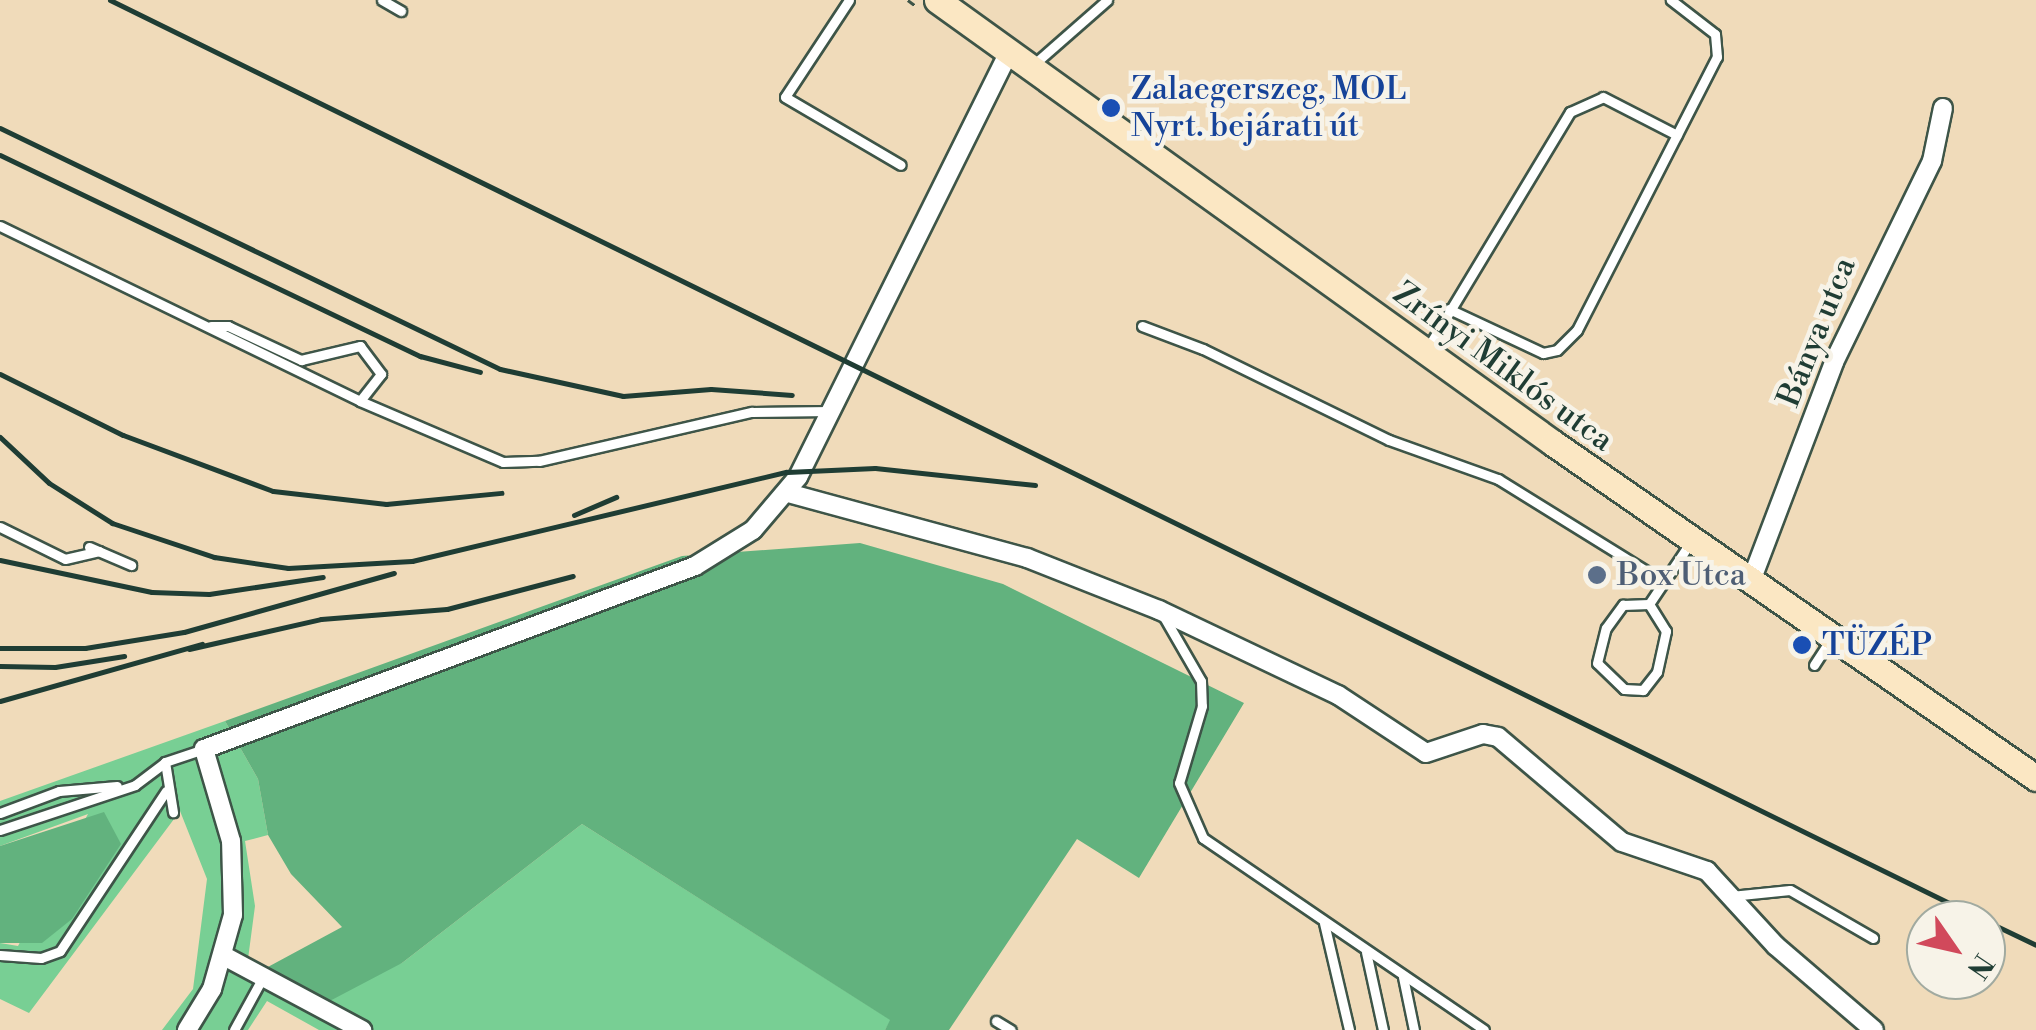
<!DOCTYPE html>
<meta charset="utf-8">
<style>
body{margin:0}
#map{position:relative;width:2036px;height:1030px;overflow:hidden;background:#f0dbba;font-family:"Libre Bodoni",serif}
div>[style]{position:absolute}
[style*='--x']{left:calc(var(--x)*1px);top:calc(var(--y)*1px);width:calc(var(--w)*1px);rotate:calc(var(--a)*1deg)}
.green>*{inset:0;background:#78cf94}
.forest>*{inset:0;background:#62b27e}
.path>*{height:2.5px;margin-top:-1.25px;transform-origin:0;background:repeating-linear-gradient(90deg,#3e5548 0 8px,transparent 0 16px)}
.roads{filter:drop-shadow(2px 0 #3e5548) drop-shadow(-2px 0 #3e5548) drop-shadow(0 2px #3e5548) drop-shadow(0 -2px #3e5548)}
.service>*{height:9px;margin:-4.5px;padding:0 4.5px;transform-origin:4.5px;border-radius:4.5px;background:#fff}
.minor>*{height:18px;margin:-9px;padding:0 9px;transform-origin:9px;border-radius:9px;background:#fff}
.secondary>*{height:25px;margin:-12.5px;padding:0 12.5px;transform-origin:12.5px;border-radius:12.5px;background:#fbe7c3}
.rail>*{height:5px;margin:-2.5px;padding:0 2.5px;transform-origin:2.5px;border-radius:2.5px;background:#1f3d34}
.dots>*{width:28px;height:28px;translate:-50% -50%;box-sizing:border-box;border:5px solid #f7f3e8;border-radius:50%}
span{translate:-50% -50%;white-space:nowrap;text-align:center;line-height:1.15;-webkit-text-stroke:9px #f7f3e8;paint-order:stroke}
.transit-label{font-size:32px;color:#164399}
.left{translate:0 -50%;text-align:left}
.street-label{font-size:32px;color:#1f3d34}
.service-label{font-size:32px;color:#4e5e75}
.north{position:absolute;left:1906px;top:900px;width:100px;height:100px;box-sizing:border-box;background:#f7f3e8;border:2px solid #a1aaa0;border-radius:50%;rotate:124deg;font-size:28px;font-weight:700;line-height:40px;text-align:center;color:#1f3d34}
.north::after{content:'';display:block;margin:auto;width:35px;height:45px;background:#d1495b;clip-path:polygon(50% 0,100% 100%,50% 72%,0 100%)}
</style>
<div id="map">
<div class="green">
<i style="clip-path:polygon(225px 721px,258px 779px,268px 835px,245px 841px,255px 906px,248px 959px,291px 987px,402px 963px,582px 824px,891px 1020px,885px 1030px,319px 1030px,267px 1001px,248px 1030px,162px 1030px,193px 989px,207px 879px,180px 811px,29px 1013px,0 999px,0 943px,18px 946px,88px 814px,0 846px,0 801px)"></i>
</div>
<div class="forest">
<i style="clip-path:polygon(860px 543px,1003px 584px,1244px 703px,1139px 878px,1077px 839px,949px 1030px,885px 1030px,890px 1020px,582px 824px,402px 963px,324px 1004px,266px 968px,342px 927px,291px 874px,268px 835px,258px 779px,225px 721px,682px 556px)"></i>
<i style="clip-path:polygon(104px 812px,121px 844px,72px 919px,42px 943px,0 943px,0 846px)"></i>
</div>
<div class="path">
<i style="--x:908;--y:0;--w:10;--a:37"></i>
</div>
<div class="roads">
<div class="service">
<i style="--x:382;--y:0;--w:22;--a:30"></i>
<i style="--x:849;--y:0;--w:116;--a:123.4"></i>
<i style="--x:785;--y:97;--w:134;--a:30.4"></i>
<i style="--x:1032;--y:66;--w:100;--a:-41.3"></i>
<i style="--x:0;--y:226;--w:400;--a:25.9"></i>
<i style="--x:360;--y:401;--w:155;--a:23.1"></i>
<i style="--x:503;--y:462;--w:36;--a:-2"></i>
<i style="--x:539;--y:461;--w:219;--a:-13"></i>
<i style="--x:752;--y:412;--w:79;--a:-0.7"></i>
<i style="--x:1449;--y:309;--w:104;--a:25.1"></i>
<i style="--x:1543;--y:353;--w:14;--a:-12"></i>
<i style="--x:1557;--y:350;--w:28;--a:-45"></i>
<i style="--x:1577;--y:330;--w:307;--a:-62.9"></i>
<i style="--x:1717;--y:57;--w:23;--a:-95"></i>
<i style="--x:1715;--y:34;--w:56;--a:-142.3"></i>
<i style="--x:211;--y:326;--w:17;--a:0"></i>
<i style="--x:228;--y:326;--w:81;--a:25"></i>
<i style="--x:301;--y:360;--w:61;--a:-13.3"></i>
<i style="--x:360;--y:346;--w:35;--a:53"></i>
<i style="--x:381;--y:374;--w:34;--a:128"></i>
<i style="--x:1142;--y:326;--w:65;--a:20.7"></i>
<i style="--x:1203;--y:349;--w:207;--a:26.1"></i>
<i style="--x:1389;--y:440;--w:116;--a:19.7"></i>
<i style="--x:1498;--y:479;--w:195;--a:31.8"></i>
<i style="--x:1427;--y:349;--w:277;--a:-58.9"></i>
<i style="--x:1570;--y:112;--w:36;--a:-24"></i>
<i style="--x:1603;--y:97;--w:83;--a:27.2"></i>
<i style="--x:0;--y:527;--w:72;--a:26.2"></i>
<i style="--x:65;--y:559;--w:35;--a:-13"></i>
<i style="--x:89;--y:547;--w:46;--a:23.2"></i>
<i style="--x:1649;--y:604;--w:32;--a:58"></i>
<i style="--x:1666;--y:631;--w:42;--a:102.4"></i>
<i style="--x:1657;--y:672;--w:23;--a:128"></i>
<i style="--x:1643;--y:690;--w:19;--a:-177"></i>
<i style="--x:1624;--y:689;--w:37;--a:-136"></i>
<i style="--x:1597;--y:663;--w:36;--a:-76"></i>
<i style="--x:1606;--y:628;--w:29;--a:-54"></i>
<i style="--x:1623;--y:605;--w:26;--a:-2"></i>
<i style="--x:1649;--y:604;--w:73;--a:-56.1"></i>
<i style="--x:1164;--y:617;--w:74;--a:60"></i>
<i style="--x:1201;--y:681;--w:25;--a:88"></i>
<i style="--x:1202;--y:706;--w:80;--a:106.6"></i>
<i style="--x:1179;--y:783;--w:60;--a:66.4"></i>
<i style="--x:1203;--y:838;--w:340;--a:34.3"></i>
<i style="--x:1814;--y:665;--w:30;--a:-57"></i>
<i style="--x:165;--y:762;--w:51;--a:80.9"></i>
<i style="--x:0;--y:813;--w:63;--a:-20.4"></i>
<i style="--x:59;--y:791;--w:58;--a:-4.9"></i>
<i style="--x:0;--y:830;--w:142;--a:-18.4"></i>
<i style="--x:135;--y:785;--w:38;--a:-37"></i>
<i style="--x:165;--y:762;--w:41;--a:-18.4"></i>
<i style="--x:1731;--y:896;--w:59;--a:-5.8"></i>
<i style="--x:1790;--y:890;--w:96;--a:30"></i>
<i style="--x:1324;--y:923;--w:110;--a:76.8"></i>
<i style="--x:1366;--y:952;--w:80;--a:77.7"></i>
<i style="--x:0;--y:955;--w:41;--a:4.2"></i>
<i style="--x:41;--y:958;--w:20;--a:-20"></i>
<i style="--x:60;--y:951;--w:192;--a:-56.5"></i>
<i style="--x:1403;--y:977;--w:54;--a:78.3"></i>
<i style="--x:996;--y:1021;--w:17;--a:31"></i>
<i style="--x:234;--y:1030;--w:60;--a:-61.3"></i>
</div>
<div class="minor">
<i style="--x:788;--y:493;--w:248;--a:15.2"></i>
<i style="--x:1027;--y:558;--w:142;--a:21.5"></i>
<i style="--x:1159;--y:610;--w:198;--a:25.4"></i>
<i style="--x:1338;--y:695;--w:105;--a:33.4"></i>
<i style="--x:1426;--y:753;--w:60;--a:-18.4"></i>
<i style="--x:1483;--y:734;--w:15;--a:11"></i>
<i style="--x:1498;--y:737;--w:162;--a:40.3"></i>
<i style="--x:1622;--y:842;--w:90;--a:18.8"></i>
<i style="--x:1707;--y:871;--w:102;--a:47.4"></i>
<i style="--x:1776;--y:946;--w:129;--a:40.6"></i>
<i style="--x:1751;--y:581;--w:234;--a:-69.2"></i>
<i style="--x:1834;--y:362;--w:224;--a:-64"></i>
<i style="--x:1932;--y:161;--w:54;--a:-78.3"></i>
<i style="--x:224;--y:956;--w:157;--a:28.2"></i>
<i style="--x:187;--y:1030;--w:48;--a:-58.6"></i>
<i style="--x:212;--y:989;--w:77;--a:-74.2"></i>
<i style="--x:233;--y:915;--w:74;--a:-91.5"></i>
<i style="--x:231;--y:841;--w:96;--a:-106.4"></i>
<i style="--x:204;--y:749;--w:524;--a:-20.44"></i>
<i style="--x:695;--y:566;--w:68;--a:-31.8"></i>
<i style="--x:753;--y:530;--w:70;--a:-49.7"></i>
<i style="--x:798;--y:477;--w:474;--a:-63.6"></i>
</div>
<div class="secondary">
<i style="--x:937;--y:0;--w:759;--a:35.72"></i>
<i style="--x:1553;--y:443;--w:588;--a:34.74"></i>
</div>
</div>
<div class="rail">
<i style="--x:110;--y:0;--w:2088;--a:26.15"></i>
<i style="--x:0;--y:128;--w:555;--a:25.73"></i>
<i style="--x:500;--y:369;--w:126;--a:12.4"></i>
<i style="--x:623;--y:396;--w:88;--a:-4.5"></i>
<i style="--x:711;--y:389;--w:81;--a:4.2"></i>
<i style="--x:0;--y:155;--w:466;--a:25.6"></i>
<i style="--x:420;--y:356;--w:62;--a:14.9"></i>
<i style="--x:0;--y:374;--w:137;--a:26.4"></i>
<i style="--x:123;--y:435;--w:160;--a:20.5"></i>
<i style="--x:273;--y:491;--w:114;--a:6.6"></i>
<i style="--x:386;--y:504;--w:116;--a:-5.5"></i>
<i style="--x:0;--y:437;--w:67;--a:43.2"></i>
<i style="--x:49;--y:483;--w:75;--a:32.4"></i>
<i style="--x:112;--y:523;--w:108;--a:18.4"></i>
<i style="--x:214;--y:557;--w:75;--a:8.5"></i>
<i style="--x:288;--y:568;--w:124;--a:-3.2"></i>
<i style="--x:412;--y:561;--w:385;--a:-13.4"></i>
<i style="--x:787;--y:472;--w:88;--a:-2.6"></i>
<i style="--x:875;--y:468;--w:161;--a:6.1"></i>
<i style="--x:574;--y:515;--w:46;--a:-23.2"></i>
<i style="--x:0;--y:560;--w:155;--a:11.9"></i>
<i style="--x:152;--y:592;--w:57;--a:2"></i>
<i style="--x:209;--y:594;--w:115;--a:-8.5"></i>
<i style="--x:0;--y:648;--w:85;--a:0"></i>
<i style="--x:85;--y:648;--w:100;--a:-9.2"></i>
<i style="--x:184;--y:632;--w:218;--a:-15.7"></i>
<i style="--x:189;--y:649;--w:135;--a:-12.8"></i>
<i style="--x:321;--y:619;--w:126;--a:-4.5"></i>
<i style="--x:447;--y:609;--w:130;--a:-14.7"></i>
<i style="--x:0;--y:666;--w:55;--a:1"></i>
<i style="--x:55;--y:667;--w:70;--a:-9.1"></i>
<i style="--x:0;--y:701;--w:210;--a:-15.8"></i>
<i style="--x:1986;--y:921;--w:55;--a:25.6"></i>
</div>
<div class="dots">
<i style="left:1111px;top:108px;background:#1a4fb4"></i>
<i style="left:1597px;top:575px;background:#5c6f8a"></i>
<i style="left:1802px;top:645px;background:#1a4fb4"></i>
</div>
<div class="transit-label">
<span class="left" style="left:1131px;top:108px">Zalaegerszeg, MOL<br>Nyrt. bejárati út</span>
<span class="left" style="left:1822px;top:645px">TÜZÉP</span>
</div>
<div class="street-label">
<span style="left:1817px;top:332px;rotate:-68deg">Bánya utca</span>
<span style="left:1503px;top:367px;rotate:36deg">Zrínyi Miklós utca</span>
</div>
<div class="service-label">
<span class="left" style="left:1617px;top:575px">Box Utca</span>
</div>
<div class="north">N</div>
</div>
